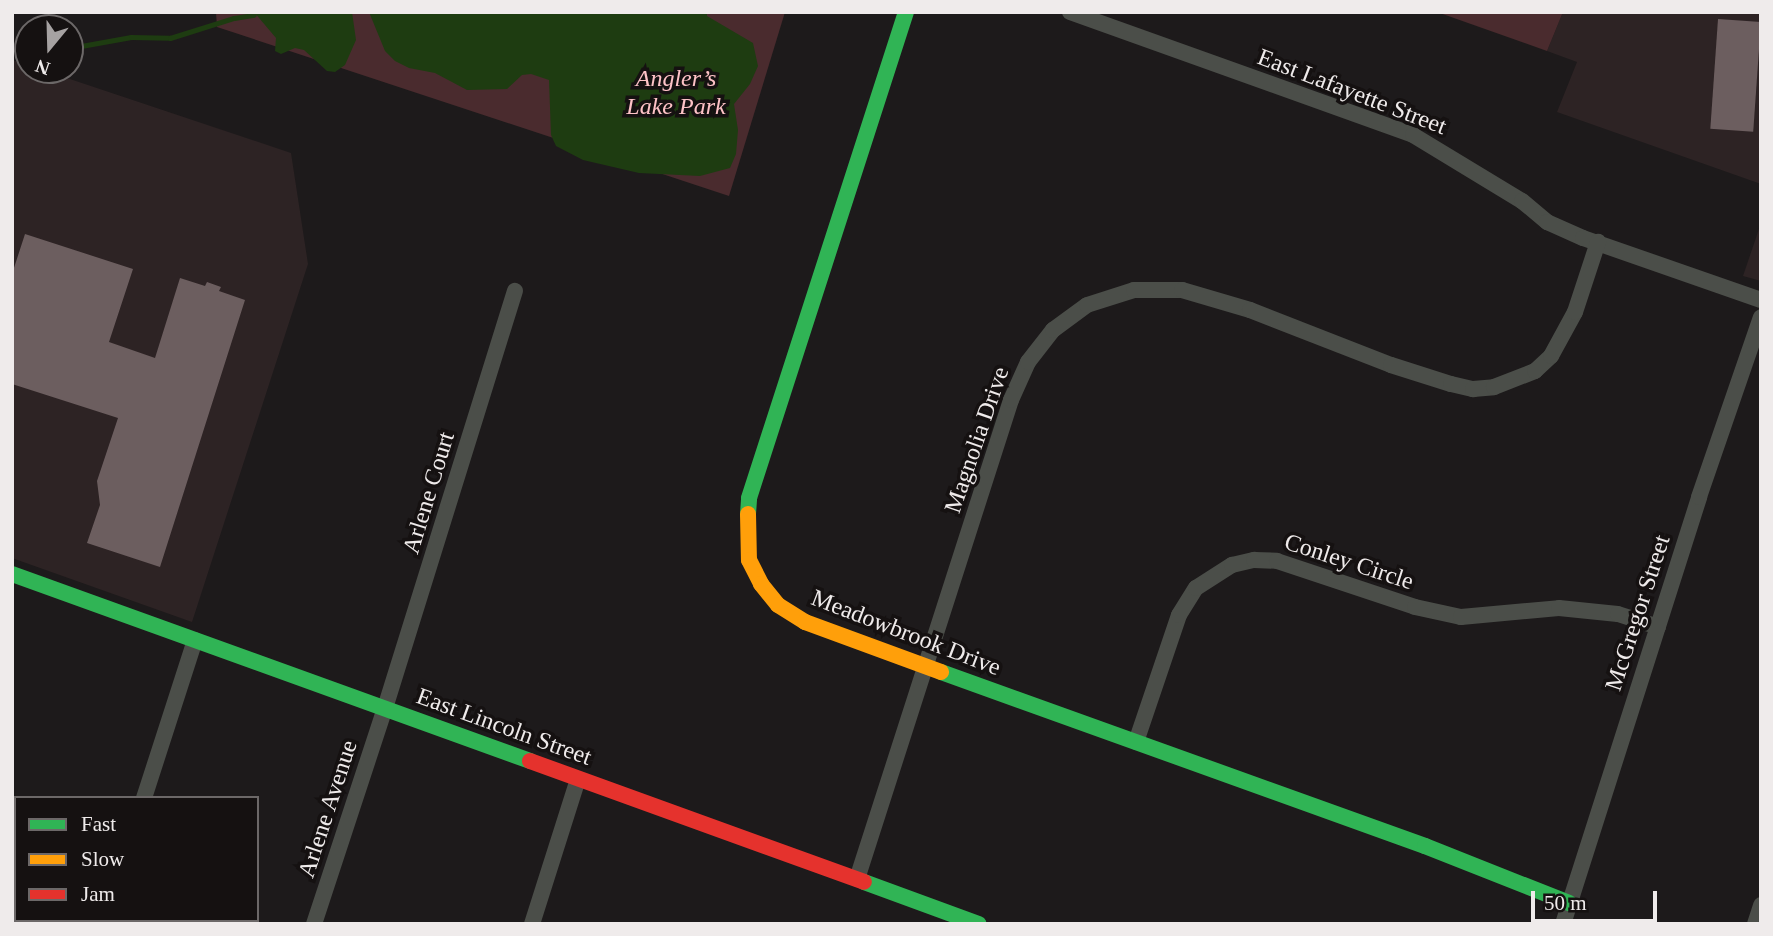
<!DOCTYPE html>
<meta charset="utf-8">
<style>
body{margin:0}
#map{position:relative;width:1773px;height:936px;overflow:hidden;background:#1d1a1b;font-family:Georgia,serif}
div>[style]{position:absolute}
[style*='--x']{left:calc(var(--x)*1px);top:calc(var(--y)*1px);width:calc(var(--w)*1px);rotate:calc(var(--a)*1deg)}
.built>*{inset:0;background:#2d2324}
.green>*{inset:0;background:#4a2b2e}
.water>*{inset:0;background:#1e3c11}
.stream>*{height:5px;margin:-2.5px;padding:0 2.5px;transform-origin:2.5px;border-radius:2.5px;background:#1e3c11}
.building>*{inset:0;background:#6c5e5f;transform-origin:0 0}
.street>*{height:16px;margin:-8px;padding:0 8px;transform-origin:8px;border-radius:8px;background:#4b4e49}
.fast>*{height:16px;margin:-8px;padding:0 8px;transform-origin:8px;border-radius:8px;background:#30b455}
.slow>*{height:16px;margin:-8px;padding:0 8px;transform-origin:8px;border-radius:8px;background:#ff9f0a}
.jam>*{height:16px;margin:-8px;padding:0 8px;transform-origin:8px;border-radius:8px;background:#e5322d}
span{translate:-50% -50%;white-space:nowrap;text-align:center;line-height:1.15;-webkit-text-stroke:7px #151111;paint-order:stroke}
.park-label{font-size:24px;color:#fec3c7;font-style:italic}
.street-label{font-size:24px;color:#efebeb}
.frame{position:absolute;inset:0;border:14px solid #efebeb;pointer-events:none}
.legend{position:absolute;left:14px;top:796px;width:245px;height:126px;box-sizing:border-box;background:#151111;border:2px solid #6c6868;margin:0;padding:9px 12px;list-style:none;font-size:21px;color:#efebeb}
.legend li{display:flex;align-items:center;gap:14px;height:35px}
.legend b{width:35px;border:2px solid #6c6868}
.north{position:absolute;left:14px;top:14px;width:70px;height:70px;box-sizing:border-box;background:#151111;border:2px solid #6c6868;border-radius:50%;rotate:199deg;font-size:19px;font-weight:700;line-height:28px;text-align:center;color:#efebeb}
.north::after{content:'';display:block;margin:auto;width:24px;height:32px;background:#a6a2a2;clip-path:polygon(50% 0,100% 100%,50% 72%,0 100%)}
.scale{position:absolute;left:1531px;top:891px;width:126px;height:32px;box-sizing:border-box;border:4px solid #efebeb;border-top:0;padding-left:9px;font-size:21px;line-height:24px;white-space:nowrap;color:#efebeb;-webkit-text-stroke:5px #151111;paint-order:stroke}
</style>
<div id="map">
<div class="built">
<i style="clip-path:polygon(1563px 12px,1761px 12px,1761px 184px,1557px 112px,1577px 62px,1547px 51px)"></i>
<i style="clip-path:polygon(12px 60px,28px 65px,28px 70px,43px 70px,291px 153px,308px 264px,192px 622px,12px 558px)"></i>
<i style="clip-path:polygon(1761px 223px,1761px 281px,1743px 276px)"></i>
</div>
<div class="green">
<i style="clip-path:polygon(216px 12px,785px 12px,729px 196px,217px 27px)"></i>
<i style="clip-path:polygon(1437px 12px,1563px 12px,1547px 51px)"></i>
</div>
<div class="water">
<i style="clip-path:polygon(254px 12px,352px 12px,356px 40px,345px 65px,335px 72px,327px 71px,304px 50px,295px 48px,281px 54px,275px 51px,276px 38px)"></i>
<i style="clip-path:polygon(369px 12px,707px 12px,707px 16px,753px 43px,758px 66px,750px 84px,734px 104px,738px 130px,736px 154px,730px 168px,700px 176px,639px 173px,583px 160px,556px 146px,551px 135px,549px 80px,531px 74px,522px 75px,507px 89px,467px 90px,435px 73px,409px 68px,395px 61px,385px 51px)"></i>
</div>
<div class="stream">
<i style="--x:70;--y:48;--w:62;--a:-10.2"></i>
<i style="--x:131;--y:37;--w:39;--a:1"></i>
<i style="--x:170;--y:38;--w:67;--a:-17.4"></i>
<i style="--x:234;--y:18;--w:20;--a:-9"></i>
</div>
<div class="building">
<i style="left:1718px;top:19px;width:43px;height:110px;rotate:4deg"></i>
<i style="clip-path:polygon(25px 234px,133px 269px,109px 342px,155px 358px,180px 278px,205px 286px,207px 282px,221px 287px,219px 291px,245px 300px,160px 567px,87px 543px,100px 505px,97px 481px,118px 418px,12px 384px,12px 274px)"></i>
</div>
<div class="street">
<i style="--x:1070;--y:12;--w:364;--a:19.7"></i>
<i style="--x:1413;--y:135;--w:127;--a:31.2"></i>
<i style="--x:1522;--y:201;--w:33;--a:40"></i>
<i style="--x:1547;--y:222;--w:39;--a:24"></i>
<i style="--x:1583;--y:238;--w:188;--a:19.2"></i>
<i style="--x:1136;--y:742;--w:134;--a:-71.3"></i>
<i style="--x:1179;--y:615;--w:32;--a:-58"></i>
<i style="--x:1196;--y:588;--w:43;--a:-32.6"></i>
<i style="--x:1232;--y:565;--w:23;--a:-13"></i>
<i style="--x:1254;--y:560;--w:23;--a:2"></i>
<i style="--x:1277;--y:561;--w:145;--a:18.4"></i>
<i style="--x:1415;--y:607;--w:47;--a:12.3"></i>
<i style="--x:1461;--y:617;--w:98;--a:-5.2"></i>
<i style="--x:1559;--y:608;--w:59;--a:5.8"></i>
<i style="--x:1618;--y:614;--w:42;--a:18"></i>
<i style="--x:144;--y:798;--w:166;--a:-72.1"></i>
<i style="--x:857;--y:879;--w:503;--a:-72.18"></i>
<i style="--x:1011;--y:400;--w:42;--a:-65.9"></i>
<i style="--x:1028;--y:362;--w:41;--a:-52"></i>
<i style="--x:1053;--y:330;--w:42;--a:-36.3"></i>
<i style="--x:1087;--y:305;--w:49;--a:-17.7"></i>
<i style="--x:1134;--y:290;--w:48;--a:0"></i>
<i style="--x:1182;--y:290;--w:71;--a:16.4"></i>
<i style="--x:1250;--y:310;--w:151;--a:21.3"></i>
<i style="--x:1391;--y:365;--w:63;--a:17.6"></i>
<i style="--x:1451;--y:384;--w:23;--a:13"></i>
<i style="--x:1473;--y:389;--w:21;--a:-5"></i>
<i style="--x:1494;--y:387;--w:44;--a:-21.3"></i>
<i style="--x:1535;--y:371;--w:22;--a:-43"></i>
<i style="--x:1551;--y:356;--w:50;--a:-61.4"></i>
<i style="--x:1575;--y:312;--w:74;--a:-71.8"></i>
<i style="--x:103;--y:924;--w:4;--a:-63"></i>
<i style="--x:314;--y:924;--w:227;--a:-71.8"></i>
<i style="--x:385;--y:708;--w:437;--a:-72.7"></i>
<i style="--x:532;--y:924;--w:152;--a:-72.4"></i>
<i style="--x:1563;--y:924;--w:448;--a:-72.3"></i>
<i style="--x:1699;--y:497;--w:190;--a:-71"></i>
<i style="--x:1755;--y:924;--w:20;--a:-72"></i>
</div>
<div class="fast">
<i style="--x:748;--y:514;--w:16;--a:-86"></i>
<i style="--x:749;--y:498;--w:511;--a:-72.1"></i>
<i style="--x:12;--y:574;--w:551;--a:19.85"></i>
<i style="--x:941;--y:672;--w:514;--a:19.77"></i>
<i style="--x:1425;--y:846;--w:155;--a:21.6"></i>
<i style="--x:864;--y:882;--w:122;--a:20.1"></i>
</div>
<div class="slow">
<i style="--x:748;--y:514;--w:46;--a:88.8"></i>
<i style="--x:749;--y:560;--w:27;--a:63"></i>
<i style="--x:761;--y:584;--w:27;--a:51"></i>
<i style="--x:778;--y:605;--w:32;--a:32"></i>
<i style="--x:805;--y:622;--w:145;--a:20.2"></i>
</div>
<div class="jam">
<i style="--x:530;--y:761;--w:355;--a:19.9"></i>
</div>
<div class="park-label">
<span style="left:676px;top:93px">Angler’s<br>Lake Park</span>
</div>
<div class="street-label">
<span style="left:1352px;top:92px;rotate:21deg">East Lafayette Street</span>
<span style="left:977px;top:440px;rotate:-71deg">Magnolia Drive</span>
<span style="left:429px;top:493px;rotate:-73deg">Arlene Court</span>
<span style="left:1349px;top:562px;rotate:18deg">Conley Circle</span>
<span style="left:1638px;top:613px;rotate:-72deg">McGregor Street</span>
<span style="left:906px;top:633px;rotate:21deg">Meadowbrook Drive</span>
<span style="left:504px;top:727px;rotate:20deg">East Lincoln Street</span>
<span style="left:328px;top:809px;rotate:-72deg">Arlene Avenue</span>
</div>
<div class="frame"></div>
<ul class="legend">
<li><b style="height:9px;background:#30b455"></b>Fast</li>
<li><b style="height:9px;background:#ff9f0a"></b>Slow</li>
<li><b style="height:9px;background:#e5322d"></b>Jam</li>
</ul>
<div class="north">N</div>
<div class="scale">50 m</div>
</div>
